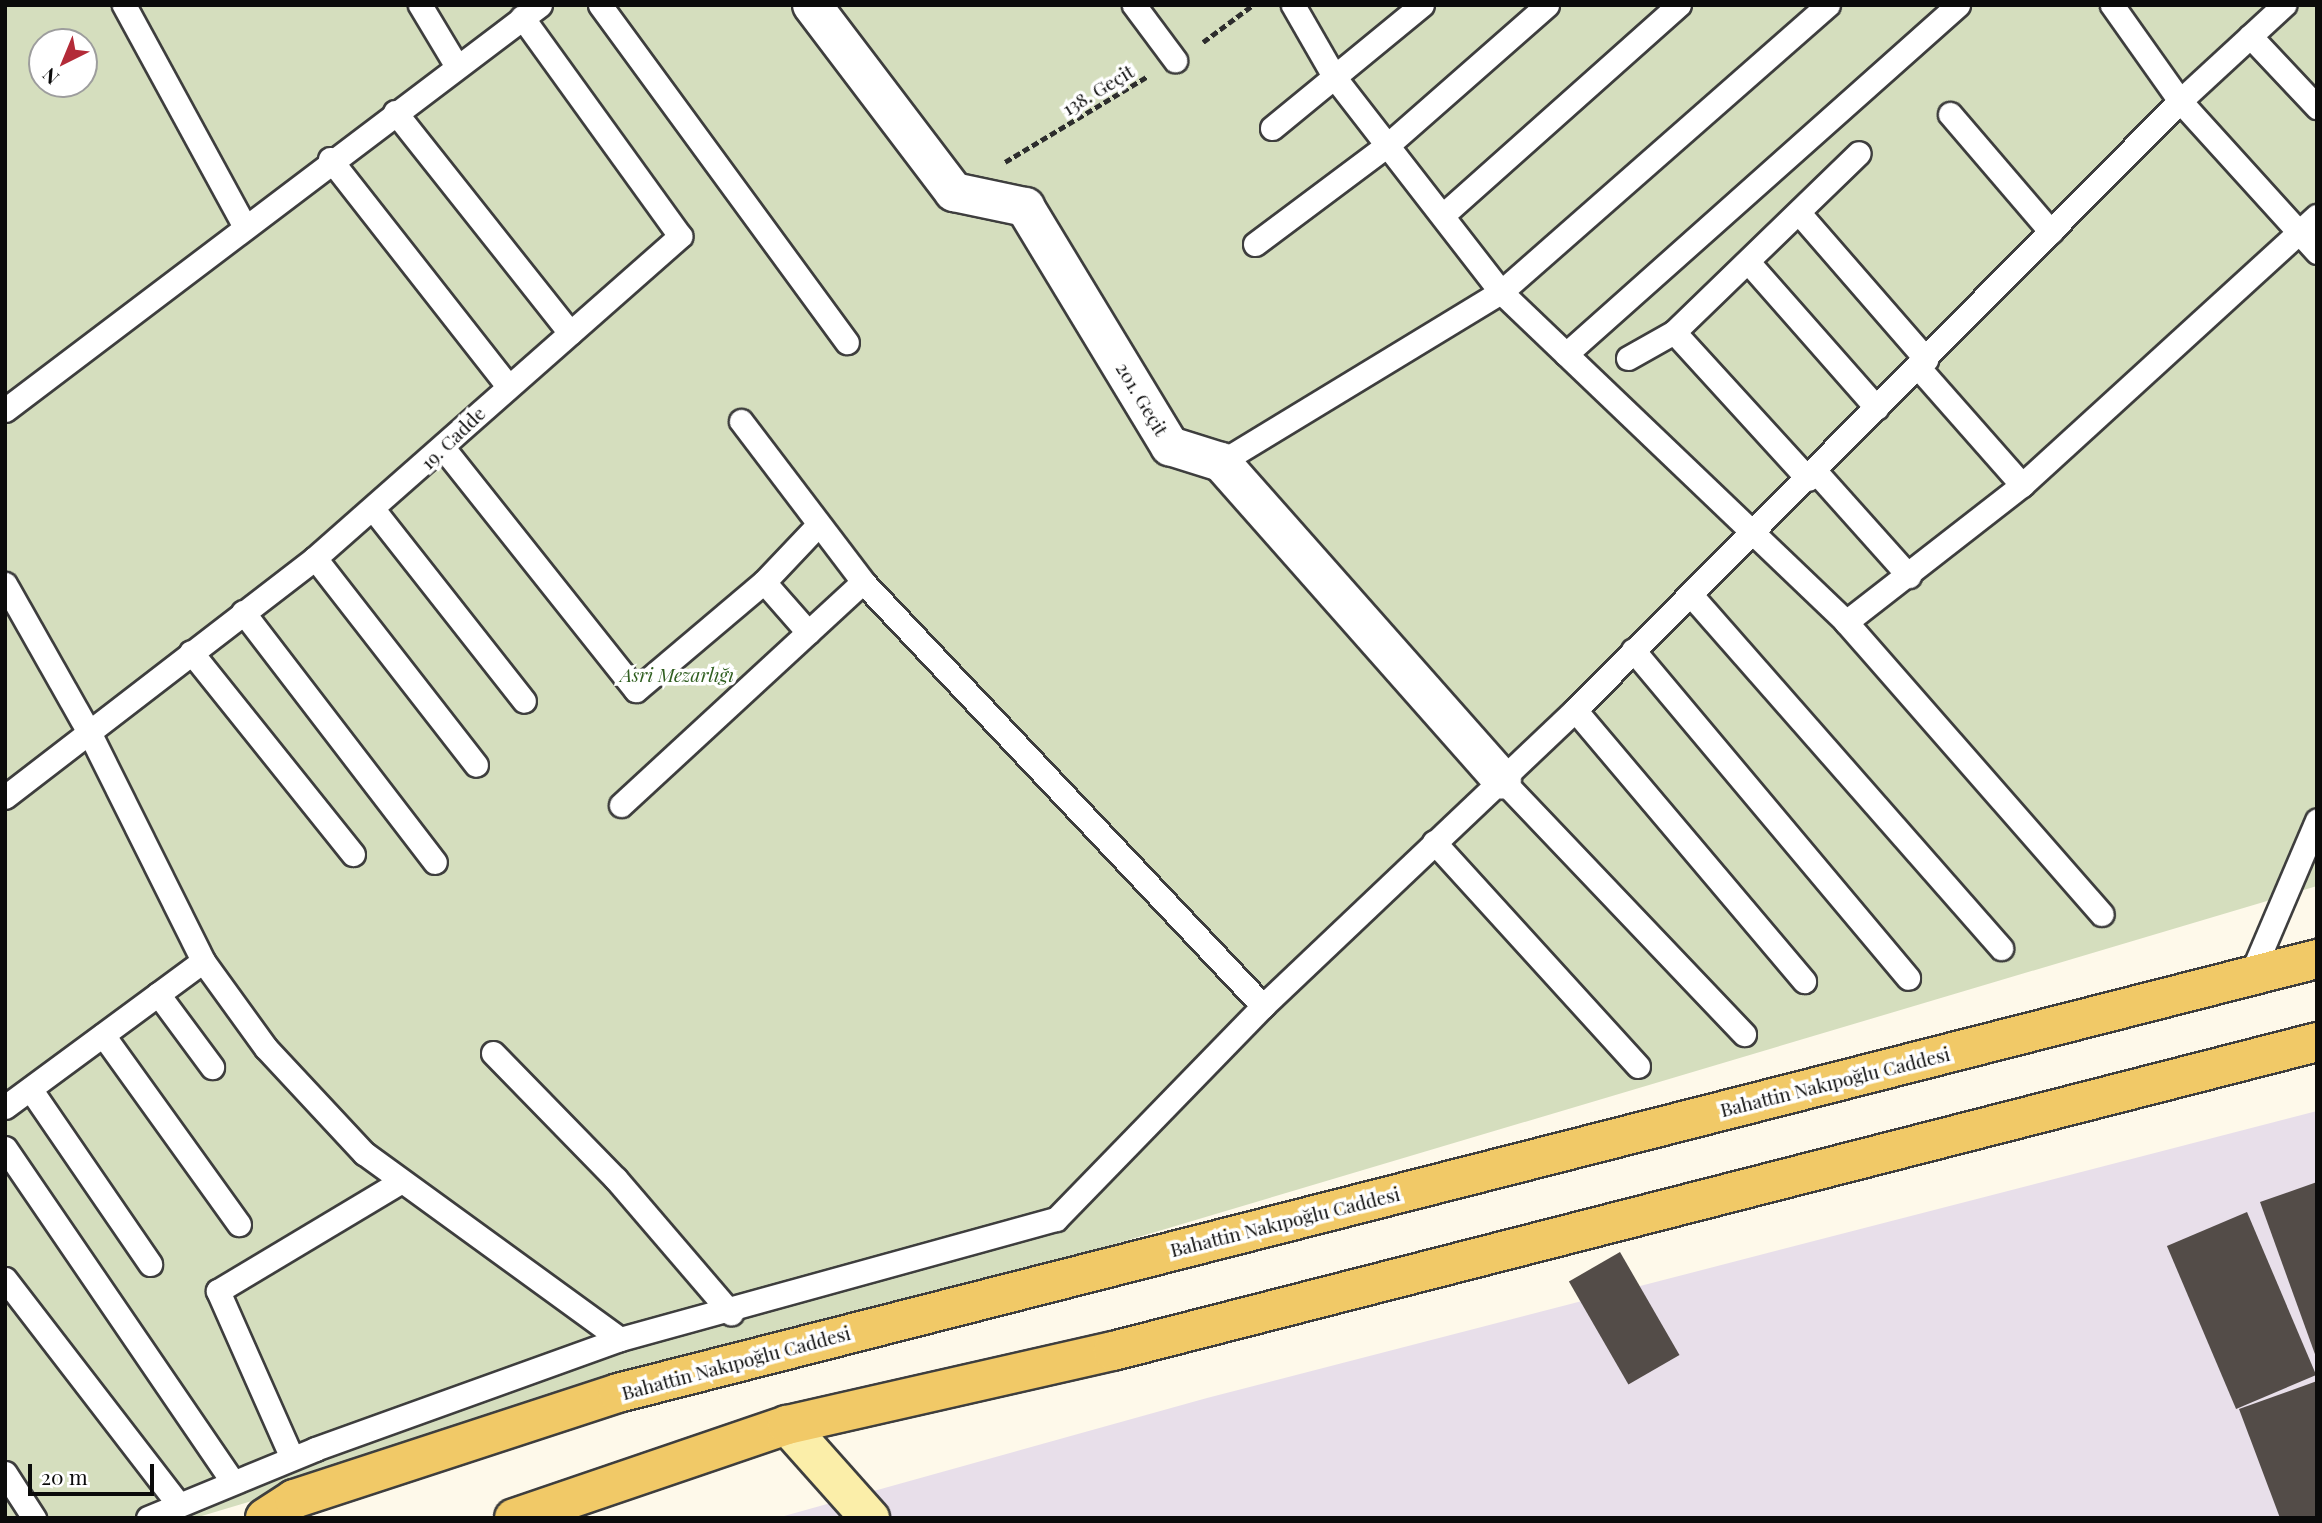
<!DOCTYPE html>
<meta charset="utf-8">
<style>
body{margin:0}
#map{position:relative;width:2322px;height:1523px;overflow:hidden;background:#fef9ea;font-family:"Playfair Display",serif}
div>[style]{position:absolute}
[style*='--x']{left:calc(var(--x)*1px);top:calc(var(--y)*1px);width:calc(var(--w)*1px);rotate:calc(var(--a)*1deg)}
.industrial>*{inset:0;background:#e8dfea}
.cemetery>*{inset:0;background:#d5debe}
.building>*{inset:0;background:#534c48;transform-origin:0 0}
.path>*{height:4.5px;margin-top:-2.25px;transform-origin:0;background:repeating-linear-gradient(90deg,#2d2d2d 0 7px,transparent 0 10.5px)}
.roads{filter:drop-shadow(2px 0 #3e3e3e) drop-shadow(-2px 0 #3e3e3e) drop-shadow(0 2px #3e3e3e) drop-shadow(0 -2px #3e3e3e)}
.lane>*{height:23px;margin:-11.5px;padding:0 11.5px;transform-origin:11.5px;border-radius:11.5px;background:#fff}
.street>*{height:38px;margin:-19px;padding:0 19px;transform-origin:19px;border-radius:19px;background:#fff}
.secondary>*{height:38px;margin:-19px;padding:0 19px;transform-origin:19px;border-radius:19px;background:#fbeea9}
.primary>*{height:38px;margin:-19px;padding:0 19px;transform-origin:19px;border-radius:19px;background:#f1c967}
span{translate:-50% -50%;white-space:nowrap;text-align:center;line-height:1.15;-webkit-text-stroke:7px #fff;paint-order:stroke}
.street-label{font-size:19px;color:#0b0b0b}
.park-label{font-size:19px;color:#305f20;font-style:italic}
.frame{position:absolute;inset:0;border:7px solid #0b0b0b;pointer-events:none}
.north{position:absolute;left:28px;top:28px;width:70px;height:70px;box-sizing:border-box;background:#fff;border:2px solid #9d9d9d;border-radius:50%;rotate:223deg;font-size:19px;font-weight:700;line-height:28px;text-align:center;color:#0b0b0b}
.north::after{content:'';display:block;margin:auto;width:24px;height:32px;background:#b32b38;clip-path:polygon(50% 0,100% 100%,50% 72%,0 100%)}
.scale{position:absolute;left:28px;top:1464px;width:126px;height:32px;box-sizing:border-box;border:4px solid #0b0b0b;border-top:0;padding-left:9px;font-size:21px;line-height:24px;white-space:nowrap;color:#0b0b0b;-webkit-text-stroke:5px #fff;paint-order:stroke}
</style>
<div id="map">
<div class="industrial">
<i style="clip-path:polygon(2317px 1111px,2317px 1518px,777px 1518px,1207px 1398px)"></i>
</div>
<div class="cemetery">
<i style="clip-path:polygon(evenodd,5px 5px,2317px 5px,2317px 886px,195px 1518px,5px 1518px,5px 5px,42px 42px,84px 42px,84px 84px,42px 84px,42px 42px)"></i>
</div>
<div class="building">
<i style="clip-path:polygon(2317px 1182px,2317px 1356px,2316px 1357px,2260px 1202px)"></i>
<i style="left:2247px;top:1212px;width:177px;height:87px;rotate:67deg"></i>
<i style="left:1620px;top:1252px;width:119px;height:59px;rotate:60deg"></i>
<i style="clip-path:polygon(2317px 1381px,2317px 1518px,2280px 1518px,2239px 1409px)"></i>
</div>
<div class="path">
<i style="--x:1203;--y:42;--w:62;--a:-36.5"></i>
<i style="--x:1005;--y:162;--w:167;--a:-31"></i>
</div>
<div class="roads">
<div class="lane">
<i style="--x:124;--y:5;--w:253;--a:61.4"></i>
<i style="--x:420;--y:5;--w:70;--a:59"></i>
<i style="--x:600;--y:5;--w:418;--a:53.8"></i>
<i style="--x:1134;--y:5;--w:69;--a:53.3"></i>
<i style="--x:1293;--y:5;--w:84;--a:60.1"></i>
<i style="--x:1335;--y:78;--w:271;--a:52.2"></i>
<i style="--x:1501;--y:292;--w:477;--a:43.7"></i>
<i style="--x:1846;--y:622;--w:388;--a:48.8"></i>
<i style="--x:2112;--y:5;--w:118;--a:54.7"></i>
<i style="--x:2180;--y:101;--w:204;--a:47.8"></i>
<i style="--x:2250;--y:36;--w:98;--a:46.7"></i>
<i style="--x:395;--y:112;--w:282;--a:51.6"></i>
<i style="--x:1950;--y:114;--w:155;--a:49.4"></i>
<i style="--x:1272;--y:128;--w:194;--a:-39.4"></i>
<i style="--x:330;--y:159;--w:287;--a:51.9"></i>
<i style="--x:1799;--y:213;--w:194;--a:49"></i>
<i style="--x:1443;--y:215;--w:316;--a:-41.7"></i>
<i style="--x:1255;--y:244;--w:169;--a:-36.8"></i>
<i style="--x:1390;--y:143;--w:209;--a:-41.3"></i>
<i style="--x:1749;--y:263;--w:193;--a:48.6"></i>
<i style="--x:1674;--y:332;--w:199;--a:47.6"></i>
<i style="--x:1566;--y:354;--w:525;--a:-41.68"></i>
<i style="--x:1628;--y:358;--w:53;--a:-29.5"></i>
<i style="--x:1674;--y:332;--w:257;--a:-44.1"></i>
<i style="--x:1918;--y:367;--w:157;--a:48.6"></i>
<i style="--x:5;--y:410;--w:671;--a:-37.13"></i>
<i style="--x:741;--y:421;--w:202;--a:52.8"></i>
<i style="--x:863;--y:582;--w:583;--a:46.67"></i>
<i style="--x:444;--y:449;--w:308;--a:51.5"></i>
<i style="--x:636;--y:690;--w:167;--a:-40.2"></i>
<i style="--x:764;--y:582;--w:77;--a:-46.6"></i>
<i style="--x:1221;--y:462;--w:328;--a:-31.3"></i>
<i style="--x:1501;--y:292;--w:435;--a:-41.3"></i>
<i style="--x:1815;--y:471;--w:141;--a:48.2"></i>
<i style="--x:373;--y:509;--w:244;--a:51.8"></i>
<i style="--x:315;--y:558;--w:262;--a:52.1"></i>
<i style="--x:764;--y:582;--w:67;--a:48.7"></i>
<i style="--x:5;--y:584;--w:172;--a:60.5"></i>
<i style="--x:90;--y:734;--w:254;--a:63.5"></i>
<i style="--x:203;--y:961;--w:107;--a:54.1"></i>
<i style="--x:266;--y:1048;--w:144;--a:47"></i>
<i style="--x:364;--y:1153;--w:316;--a:36"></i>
<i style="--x:1691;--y:595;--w:470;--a:48.7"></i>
<i style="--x:243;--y:612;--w:315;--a:52.5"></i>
<i style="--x:1846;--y:622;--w:223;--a:-37.9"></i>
<i style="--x:2022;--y:485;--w:399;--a:-42.4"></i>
<i style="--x:1633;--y:650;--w:428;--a:50"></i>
<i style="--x:191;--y:652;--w:259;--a:51.3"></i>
<i style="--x:1575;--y:710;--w:355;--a:49.8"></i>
<i style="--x:1502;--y:780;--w:351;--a:46.4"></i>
<i style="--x:5;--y:797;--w:391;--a:-37.6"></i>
<i style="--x:315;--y:558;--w:487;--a:-41.4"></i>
<i style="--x:680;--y:236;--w:270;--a:-125.8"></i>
<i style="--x:621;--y:805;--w:329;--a:-42.7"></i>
<i style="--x:1434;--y:842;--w:303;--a:47.7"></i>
<i style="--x:2251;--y:975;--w:168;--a:-66.9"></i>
<i style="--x:158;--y:994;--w:91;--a:53.5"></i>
<i style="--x:103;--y:1035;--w:233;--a:54.3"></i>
<i style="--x:493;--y:1053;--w:176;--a:45.7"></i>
<i style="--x:616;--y:1179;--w:177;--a:49.4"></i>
<i style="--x:31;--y:1090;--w:211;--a:55.6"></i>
<i style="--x:5;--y:1107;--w:246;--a:-36.4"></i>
<i style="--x:5;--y:1148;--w:404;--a:55.7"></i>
<i style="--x:5;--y:1279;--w:284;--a:52.4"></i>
<i style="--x:292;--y:1458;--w:183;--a:-113.9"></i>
<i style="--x:218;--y:1291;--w:212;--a:-30.9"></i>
<i style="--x:5;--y:1473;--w:54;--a:57.2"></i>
<i style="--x:148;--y:1518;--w:181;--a:-22.4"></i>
<i style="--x:315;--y:1449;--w:324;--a:-19.8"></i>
<i style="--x:620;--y:1339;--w:452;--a:-15.4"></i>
<i style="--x:1056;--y:1219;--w:297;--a:-45.8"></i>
<i style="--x:1263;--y:1006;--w:430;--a:-43.5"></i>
<i style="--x:1575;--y:710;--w:858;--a:-45.19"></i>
<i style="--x:2180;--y:101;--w:142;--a:-42.7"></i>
</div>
<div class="street">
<i style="--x:812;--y:5;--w:235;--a:52.8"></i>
<i style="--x:954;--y:192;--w:73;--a:11.9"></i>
<i style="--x:1025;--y:207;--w:280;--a:58.8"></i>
<i style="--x:1170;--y:446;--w:53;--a:17.4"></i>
<i style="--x:1221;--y:462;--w:424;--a:48.5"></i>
</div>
<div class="secondary">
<i style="--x:787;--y:1425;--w:125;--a:48.3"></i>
</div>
<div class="primary">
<i style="--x:265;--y:1518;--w:35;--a:-33"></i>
<i style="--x:294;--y:1499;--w:341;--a:-18.1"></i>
<i style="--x:618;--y:1393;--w:1754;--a:-14.33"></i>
<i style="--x:514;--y:1518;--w:288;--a:-18.8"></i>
<i style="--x:787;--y:1425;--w:334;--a:-12.8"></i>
<i style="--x:1113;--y:1351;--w:1243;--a:-14.39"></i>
</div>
</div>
<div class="street-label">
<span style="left:1098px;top:90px;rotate:-31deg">138. Geçit</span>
<span style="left:1142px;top:399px;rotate:59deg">201. Geçit</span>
<span style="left:453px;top:438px;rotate:-44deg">19. Cadde</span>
<span style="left:1835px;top:1082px;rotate:-14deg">Bahattin Nakıpoğlu Caddesi</span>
<span style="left:1285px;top:1222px;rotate:-14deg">Bahattin Nakıpoğlu Caddesi</span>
<span style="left:736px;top:1363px;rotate:-15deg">Bahattin Nakıpoğlu Caddesi</span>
</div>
<div class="park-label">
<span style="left:677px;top:675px">Asri Mezarlığı</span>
</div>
<div class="frame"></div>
<div class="north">N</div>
<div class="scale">20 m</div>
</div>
